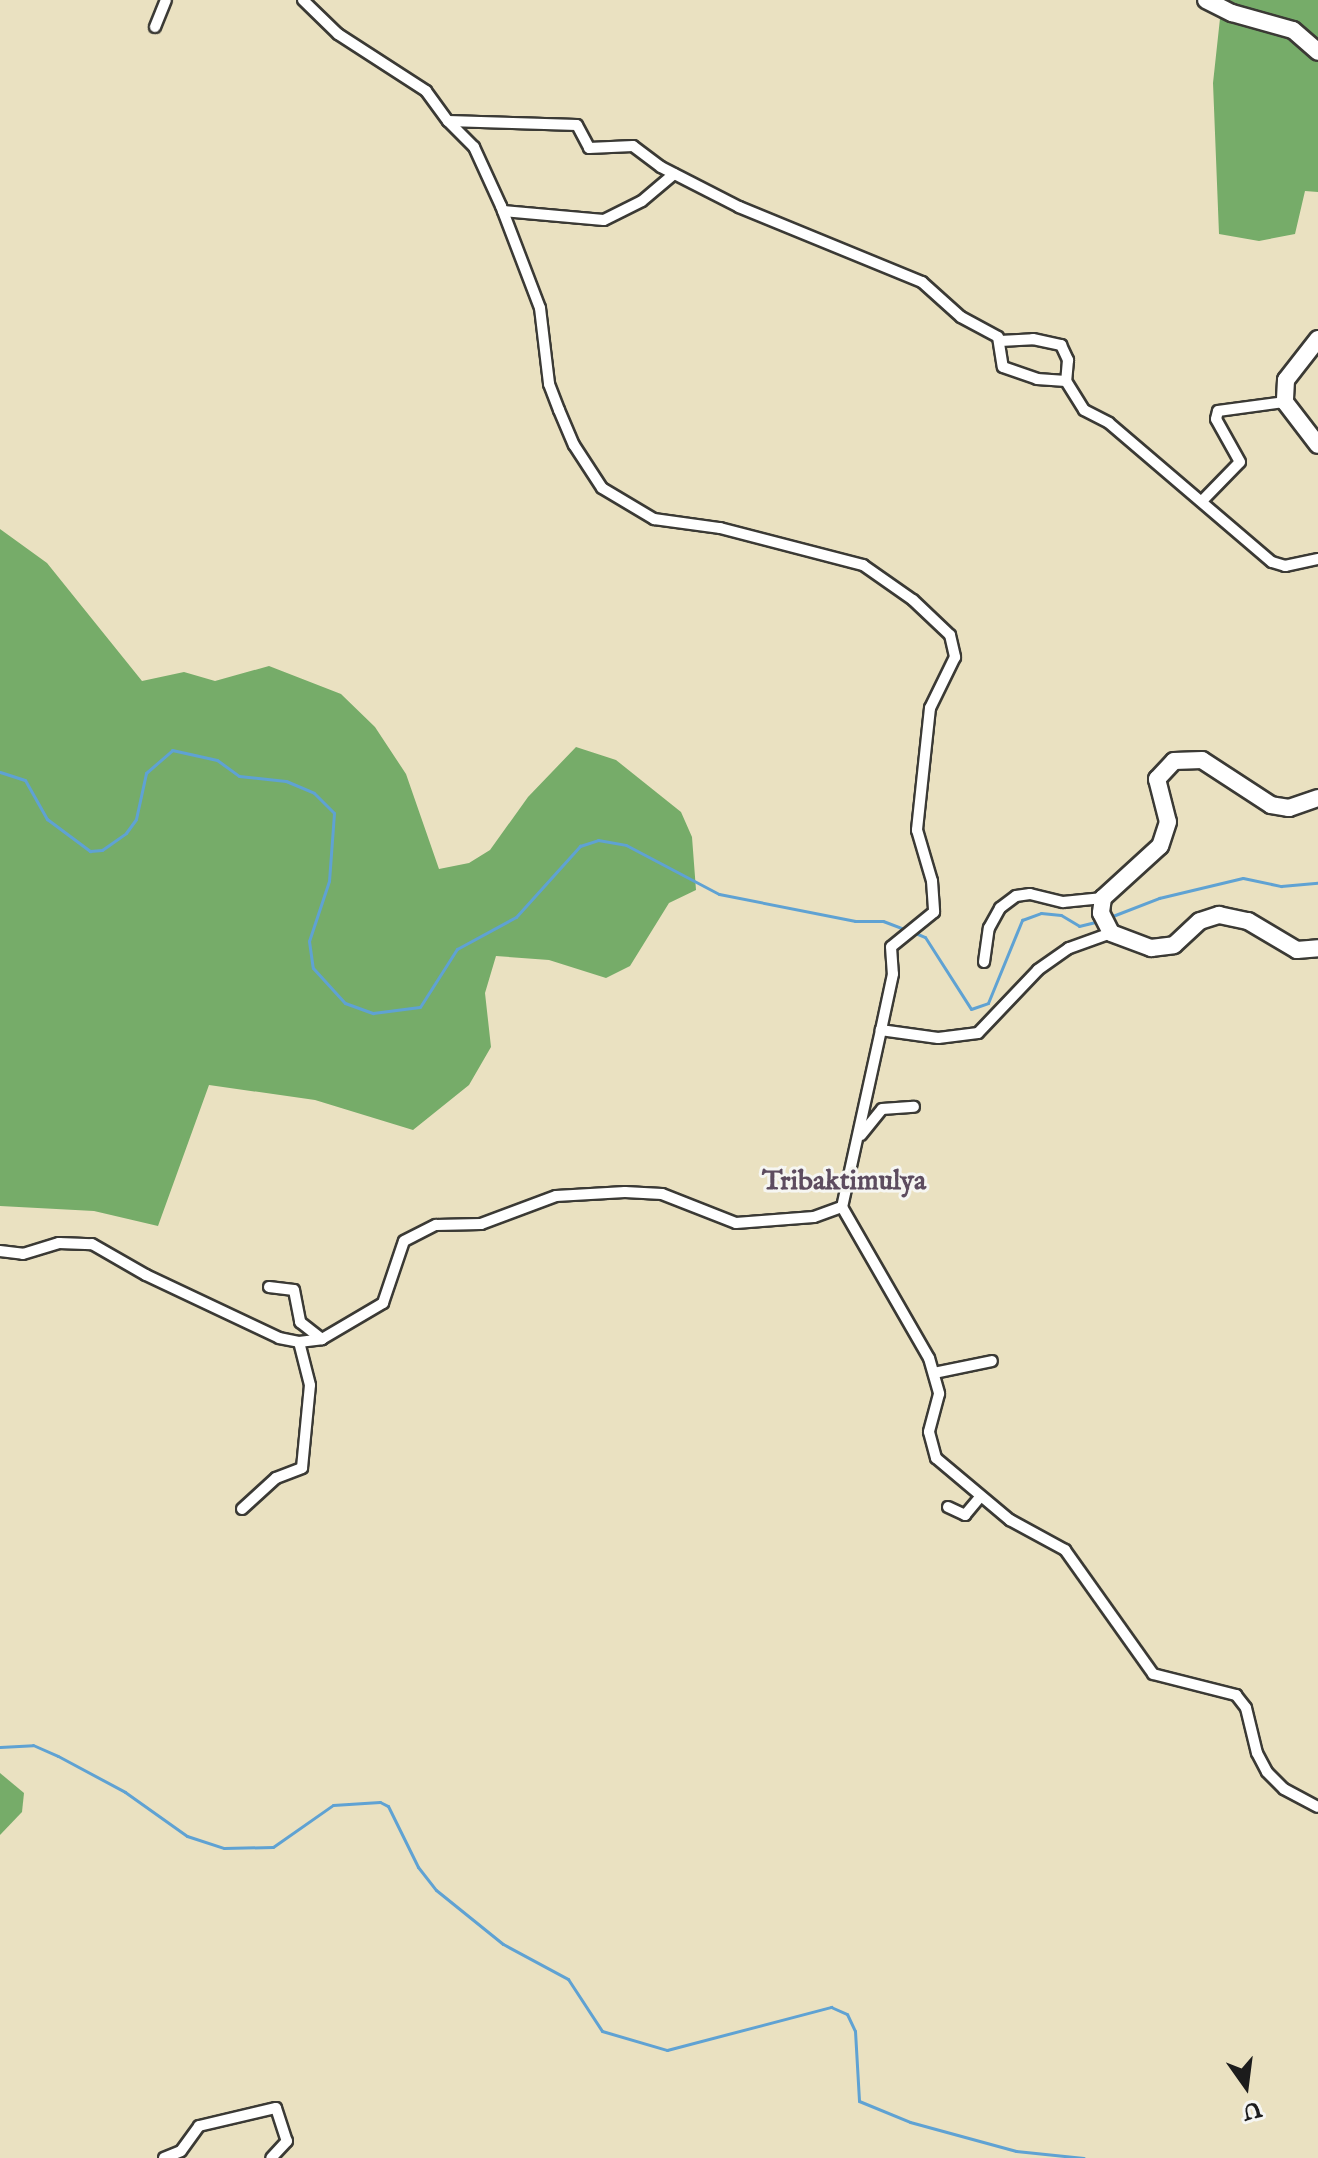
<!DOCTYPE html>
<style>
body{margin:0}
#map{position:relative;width:1318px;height:2158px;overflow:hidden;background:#eae1c1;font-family:"IM FELL English",serif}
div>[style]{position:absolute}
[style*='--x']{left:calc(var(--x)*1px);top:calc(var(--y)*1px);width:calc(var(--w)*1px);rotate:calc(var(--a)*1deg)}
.forest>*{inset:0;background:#76ac69}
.stream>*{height:3px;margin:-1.5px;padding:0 1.5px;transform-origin:1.5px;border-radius:1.5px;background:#5fa2d3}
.roads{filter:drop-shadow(2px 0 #3b3a35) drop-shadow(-2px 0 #3b3a35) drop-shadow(0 2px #3b3a35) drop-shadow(0 -2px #3b3a35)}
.street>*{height:10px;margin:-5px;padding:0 5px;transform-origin:5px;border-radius:5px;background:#fff}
.primary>*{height:16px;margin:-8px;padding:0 8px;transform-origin:8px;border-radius:8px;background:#fff}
span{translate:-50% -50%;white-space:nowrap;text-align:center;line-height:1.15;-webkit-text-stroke:6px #f6f6f2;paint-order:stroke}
.quarter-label{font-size:28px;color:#5d4c5f;font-weight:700}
.north{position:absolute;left:1206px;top:2046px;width:80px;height:80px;-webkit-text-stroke:6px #f6f6f2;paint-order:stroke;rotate:166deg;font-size:22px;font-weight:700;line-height:32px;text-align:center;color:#1c1c1c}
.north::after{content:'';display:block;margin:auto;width:28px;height:36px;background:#1c1c1c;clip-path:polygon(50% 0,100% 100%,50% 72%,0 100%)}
</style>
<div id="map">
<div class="forest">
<i style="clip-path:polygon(1222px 0,1318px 0,1318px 192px,1305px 191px,1295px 234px,1259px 241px,1219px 234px,1213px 83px)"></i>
<i style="clip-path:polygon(0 529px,47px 563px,142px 681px,184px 672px,215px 681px,269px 666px,341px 694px,375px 727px,406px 774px,439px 869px,469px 863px,490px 850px,528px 797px,576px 747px,616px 760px,681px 812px,692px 837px,696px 890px,669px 903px,630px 966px,606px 978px,549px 960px,496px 956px,485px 993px,491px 1047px,469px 1085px,413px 1130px,315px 1100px,209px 1085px,158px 1226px,94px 1211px,0 1206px)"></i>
<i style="clip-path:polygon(0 1773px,24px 1793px,22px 1812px,0 1835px)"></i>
</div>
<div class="stream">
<i style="--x:0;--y:772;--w:26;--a:18"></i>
<i style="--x:25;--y:780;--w:45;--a:60.6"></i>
<i style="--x:47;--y:819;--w:54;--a:36.7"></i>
<i style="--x:90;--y:851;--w:12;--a:-5"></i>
<i style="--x:102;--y:850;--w:29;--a:-35"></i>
<i style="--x:126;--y:833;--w:17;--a:-54"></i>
<i style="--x:136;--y:819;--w:47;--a:-77.7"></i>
<i style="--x:146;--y:773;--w:35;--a:-41"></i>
<i style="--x:172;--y:750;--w:46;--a:12.5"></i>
<i style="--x:217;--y:760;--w:27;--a:36"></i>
<i style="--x:239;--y:776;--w:47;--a:6.1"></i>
<i style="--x:286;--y:781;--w:30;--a:23"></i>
<i style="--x:314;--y:793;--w:28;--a:45"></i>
<i style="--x:334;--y:813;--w:68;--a:94.2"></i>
<i style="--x:329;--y:881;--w:63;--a:108.4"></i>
<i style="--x:309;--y:941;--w:27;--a:82"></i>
<i style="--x:313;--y:968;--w:47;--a:47.6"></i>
<i style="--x:345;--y:1003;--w:30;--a:20"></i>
<i style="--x:373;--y:1013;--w:47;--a:-7.3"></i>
<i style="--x:420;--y:1007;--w:69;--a:-57.5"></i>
<i style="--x:457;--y:949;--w:67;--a:-28.5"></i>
<i style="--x:516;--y:917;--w:96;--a:-48"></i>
<i style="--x:580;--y:846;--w:19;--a:-18"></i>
<i style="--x:598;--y:840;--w:28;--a:10"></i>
<i style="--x:626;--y:845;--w:105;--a:27.8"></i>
<i style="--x:719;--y:894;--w:139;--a:11.2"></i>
<i style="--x:855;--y:921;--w:28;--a:0"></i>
<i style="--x:883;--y:921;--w:25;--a:21"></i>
<i style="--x:1110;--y:917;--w:53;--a:-21.2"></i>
<i style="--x:1159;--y:898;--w:86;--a:-13.4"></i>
<i style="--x:1243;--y:878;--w:39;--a:12"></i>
<i style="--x:1281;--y:886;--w:37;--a:-5"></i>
<i style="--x:913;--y:932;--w:13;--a:23"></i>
<i style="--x:925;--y:937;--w:85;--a:57.4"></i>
<i style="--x:971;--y:1009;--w:18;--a:-19"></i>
<i style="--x:988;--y:1003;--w:90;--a:-67.7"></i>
<i style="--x:1022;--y:920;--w:20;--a:-20"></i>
<i style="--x:1041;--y:913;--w:20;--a:6"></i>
<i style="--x:1061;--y:915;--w:21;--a:31"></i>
<i style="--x:1079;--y:926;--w:21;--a:-14"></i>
<i style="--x:0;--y:1747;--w:33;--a:-3"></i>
<i style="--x:33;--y:1745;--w:27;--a:24"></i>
<i style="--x:58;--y:1756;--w:76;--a:28.2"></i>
<i style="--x:125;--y:1792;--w:76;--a:35.4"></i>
<i style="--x:187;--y:1836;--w:39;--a:18"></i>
<i style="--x:224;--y:1848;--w:49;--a:-1.2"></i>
<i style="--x:273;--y:1847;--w:73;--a:-35"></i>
<i style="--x:333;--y:1805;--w:47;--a:-3.7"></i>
<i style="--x:380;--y:1802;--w:9;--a:27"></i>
<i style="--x:388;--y:1806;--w:68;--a:63.8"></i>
<i style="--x:418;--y:1867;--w:29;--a:52"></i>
<i style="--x:436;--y:1890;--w:86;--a:38.9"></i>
<i style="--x:503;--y:1944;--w:74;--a:28.3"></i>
<i style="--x:568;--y:1979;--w:62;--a:56.8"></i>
<i style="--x:602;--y:2031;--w:68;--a:16.3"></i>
<i style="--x:667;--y:2050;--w:170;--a:-14.7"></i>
<i style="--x:831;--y:2007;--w:17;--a:24"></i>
<i style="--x:847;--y:2014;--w:19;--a:65"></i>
<i style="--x:855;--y:2031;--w:70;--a:86.7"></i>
<i style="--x:859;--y:2101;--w:55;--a:22.4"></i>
<i style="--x:910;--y:2122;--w:110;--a:15.3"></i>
<i style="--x:1016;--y:2151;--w:68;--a:5.9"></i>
</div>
<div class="roads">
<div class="street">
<i style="--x:303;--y:0;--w:49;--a:44.2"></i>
<i style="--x:338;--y:34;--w:105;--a:32.9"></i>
<i style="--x:426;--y:91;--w:37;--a:54"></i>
<i style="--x:448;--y:121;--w:129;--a:1.8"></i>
<i style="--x:577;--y:125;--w:26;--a:62"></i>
<i style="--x:589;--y:148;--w:44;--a:-2.6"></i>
<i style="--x:633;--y:146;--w:35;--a:37"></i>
<i style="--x:661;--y:167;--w:88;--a:27.1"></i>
<i style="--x:739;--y:207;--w:198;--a:22.3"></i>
<i style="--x:922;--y:282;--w:52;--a:41.9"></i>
<i style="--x:961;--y:317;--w:42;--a:28.4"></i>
<i style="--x:998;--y:337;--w:30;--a:81"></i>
<i style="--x:1003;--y:367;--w:36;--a:19"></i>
<i style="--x:1037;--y:379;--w:29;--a:4"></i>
<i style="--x:1066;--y:381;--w:34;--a:58"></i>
<i style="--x:1084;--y:410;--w:28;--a:27"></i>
<i style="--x:1109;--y:423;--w:214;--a:40.5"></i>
<i style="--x:1272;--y:562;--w:14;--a:17"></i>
<i style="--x:1285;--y:566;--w:34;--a:-12"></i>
<i style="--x:155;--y:27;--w:29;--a:-68"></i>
<i style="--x:448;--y:121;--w:37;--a:45"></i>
<i style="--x:474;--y:147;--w:65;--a:65.4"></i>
<i style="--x:501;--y:206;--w:109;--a:69.1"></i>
<i style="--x:540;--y:308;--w:77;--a:83.2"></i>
<i style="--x:549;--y:384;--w:28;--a:69"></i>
<i style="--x:559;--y:410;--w:38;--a:67"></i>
<i style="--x:574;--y:445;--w:51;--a:56.9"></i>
<i style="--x:602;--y:488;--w:61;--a:30.8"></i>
<i style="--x:654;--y:519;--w:67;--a:7.8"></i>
<i style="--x:720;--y:528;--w:148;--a:14.5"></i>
<i style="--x:863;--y:565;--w:61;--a:35"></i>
<i style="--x:913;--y:600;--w:51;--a:43.4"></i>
<i style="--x:950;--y:635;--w:23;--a:77"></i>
<i style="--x:955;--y:657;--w:57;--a:116.1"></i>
<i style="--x:930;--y:708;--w:123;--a:96.1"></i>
<i style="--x:917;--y:830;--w:53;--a:73.6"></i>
<i style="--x:932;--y:881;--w:31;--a:86"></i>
<i style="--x:934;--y:912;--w:55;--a:140.9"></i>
<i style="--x:891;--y:947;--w:27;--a:86"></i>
<i style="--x:893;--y:974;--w:57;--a:102.1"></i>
<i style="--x:503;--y:211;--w:101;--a:5.1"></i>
<i style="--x:604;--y:220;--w:42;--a:-26.6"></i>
<i style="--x:642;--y:201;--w:42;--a:-40.2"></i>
<i style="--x:1000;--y:341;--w:33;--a:-3"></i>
<i style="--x:1033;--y:339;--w:29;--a:12"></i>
<i style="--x:1061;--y:345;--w:17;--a:65"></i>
<i style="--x:1068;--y:360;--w:21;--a:95"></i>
<i style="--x:1202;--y:501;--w:54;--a:-45.7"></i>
<i style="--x:1240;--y:462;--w:49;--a:-119.2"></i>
<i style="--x:1216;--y:419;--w:8;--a:-76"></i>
<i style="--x:1218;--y:411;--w:68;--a:-7.7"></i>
<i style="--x:1111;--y:933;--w:45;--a:160.3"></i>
<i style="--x:1069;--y:948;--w:38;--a:145"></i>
<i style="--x:1038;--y:970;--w:87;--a:133.6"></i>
<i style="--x:978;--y:1033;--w:40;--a:172.9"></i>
<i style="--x:938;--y:1038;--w:58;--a:-172"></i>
<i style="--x:881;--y:1030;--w:181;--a:102.4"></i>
<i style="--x:842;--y:1207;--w:174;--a:60.1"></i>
<i style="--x:929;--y:1358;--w:37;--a:74"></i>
<i style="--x:939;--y:1394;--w:39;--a:105"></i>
<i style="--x:929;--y:1432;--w:27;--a:75"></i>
<i style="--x:936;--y:1458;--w:97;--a:40"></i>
<i style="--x:1010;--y:1520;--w:63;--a:28.6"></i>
<i style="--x:1065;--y:1550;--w:152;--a:54.6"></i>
<i style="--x:1153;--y:1674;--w:86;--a:14.2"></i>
<i style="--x:1236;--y:1695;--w:16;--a:52"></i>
<i style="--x:1246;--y:1708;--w:46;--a:76.3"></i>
<i style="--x:1257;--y:1753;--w:21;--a:62"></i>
<i style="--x:1267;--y:1772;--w:24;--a:45"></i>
<i style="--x:1284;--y:1789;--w:38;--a:28"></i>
<i style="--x:984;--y:962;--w:34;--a:-82"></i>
<i style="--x:989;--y:928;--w:23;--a:-61"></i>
<i style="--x:1000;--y:908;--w:20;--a:-37"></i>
<i style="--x:1016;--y:896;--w:14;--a:-8"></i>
<i style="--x:1030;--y:894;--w:34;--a:14"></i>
<i style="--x:1063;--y:902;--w:40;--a:-5.7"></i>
<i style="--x:861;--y:1135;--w:33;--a:-51"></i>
<i style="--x:882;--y:1109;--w:32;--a:-4"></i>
<i style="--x:0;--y:1251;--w:23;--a:7"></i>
<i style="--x:23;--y:1254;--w:38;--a:-17"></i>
<i style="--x:59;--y:1243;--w:33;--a:2"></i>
<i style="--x:92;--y:1244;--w:62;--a:29.9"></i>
<i style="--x:146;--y:1275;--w:147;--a:25.3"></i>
<i style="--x:279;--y:1338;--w:20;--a:11"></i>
<i style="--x:299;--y:1342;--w:23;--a:-7"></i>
<i style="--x:322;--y:1339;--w:71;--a:-30.5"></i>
<i style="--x:383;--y:1303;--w:65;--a:-71.3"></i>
<i style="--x:404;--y:1241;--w:36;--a:-27"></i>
<i style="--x:436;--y:1225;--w:45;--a:-1.3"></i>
<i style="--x:481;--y:1224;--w:80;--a:-20.5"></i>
<i style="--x:556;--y:1196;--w:69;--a:-3.3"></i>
<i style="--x:625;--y:1192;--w:37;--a:3"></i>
<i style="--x:662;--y:1194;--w:79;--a:21.4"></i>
<i style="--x:736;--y:1223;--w:78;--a:-4.4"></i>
<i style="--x:814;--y:1217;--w:30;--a:-20"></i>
<i style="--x:269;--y:1287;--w:25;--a:7"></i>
<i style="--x:294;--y:1290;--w:33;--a:79"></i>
<i style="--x:300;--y:1322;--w:28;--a:38"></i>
<i style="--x:934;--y:1373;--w:59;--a:-11.7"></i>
<i style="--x:948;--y:1507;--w:19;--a:25"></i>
<i style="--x:965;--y:1515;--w:23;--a:-50"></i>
<i style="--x:242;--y:1509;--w:46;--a:-42.4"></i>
<i style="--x:276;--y:1478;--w:28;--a:-21"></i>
<i style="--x:302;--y:1468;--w:83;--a:-84.5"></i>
<i style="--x:310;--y:1385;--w:44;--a:-104.3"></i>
<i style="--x:164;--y:2158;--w:18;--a:-22"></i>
<i style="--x:181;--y:2151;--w:31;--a:-54"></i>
<i style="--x:199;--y:2126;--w:79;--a:-13.2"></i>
<i style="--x:276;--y:2108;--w:35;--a:72"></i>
<i style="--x:287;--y:2141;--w:23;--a:133"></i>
</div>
<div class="primary">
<i style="--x:1206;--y:0;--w:29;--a:27"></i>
<i style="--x:1232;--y:13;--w:63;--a:15.6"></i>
<i style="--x:1293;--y:30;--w:33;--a:41"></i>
<i style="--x:1318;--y:339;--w:52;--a:128"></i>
<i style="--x:1286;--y:380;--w:22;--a:93"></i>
<i style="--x:1285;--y:402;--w:54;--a:52.5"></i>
<i style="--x:1318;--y:798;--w:31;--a:161"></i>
<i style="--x:1289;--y:808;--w:18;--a:-171"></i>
<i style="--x:1271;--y:805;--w:82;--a:-146.9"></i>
<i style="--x:1202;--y:760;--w:28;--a:178"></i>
<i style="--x:1174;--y:761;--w:25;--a:133"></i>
<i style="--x:1157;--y:779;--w:44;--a:75.7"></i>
<i style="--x:1168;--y:822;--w:25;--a:108"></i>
<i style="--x:1160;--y:846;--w:77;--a:137.6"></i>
<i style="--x:1103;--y:898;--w:15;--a:98"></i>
<i style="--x:1101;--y:913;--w:22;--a:63"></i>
<i style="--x:1111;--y:933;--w:43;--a:20.6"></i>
<i style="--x:1151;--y:948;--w:23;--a:-7"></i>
<i style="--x:1174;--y:945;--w:35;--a:-43"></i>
<i style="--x:1200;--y:921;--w:20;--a:-18"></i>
<i style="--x:1219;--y:915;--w:30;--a:12"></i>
<i style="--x:1248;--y:921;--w:57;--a:30.6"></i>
<i style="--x:1297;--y:950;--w:21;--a:-5"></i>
</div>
</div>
<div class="quarter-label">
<span style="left:844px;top:1182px">Tribaktimulya</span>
</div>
<div class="north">U</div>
</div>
